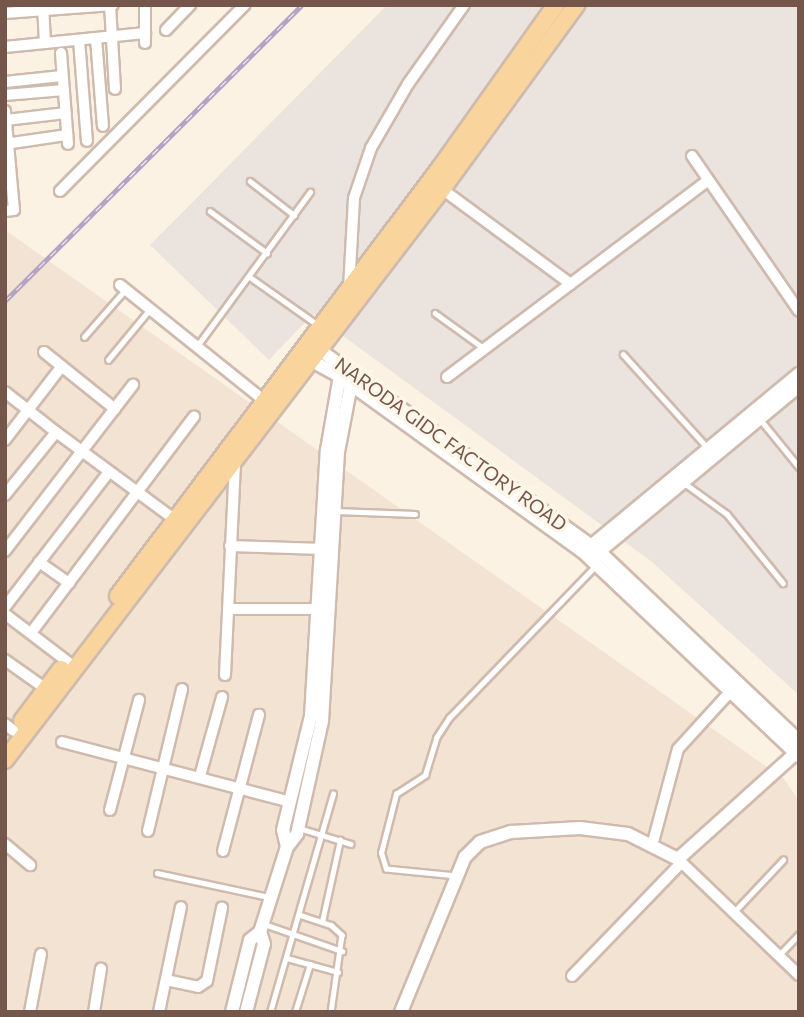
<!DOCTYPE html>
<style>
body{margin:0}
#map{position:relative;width:804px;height:1017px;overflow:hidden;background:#fcf2e4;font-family:Commissioner,sans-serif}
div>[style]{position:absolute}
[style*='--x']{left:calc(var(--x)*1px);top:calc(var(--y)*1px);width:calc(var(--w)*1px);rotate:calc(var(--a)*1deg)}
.residential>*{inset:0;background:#f3e3d2}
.industrial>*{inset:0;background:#ebe4de}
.roads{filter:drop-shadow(2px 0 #cfbbae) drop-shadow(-2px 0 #cfbbae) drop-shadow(0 2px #cfbbae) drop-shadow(0 -2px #cfbbae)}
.service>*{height:4.5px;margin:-2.25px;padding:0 2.25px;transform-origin:2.25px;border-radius:2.25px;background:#fff}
.minor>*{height:10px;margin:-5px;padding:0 5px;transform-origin:5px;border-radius:5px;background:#fff}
.tertiary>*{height:12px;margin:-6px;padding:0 6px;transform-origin:6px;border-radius:6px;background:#fff}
.primary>*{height:16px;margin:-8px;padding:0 8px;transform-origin:8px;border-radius:8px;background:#f9d49d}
.rail>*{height:5px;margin-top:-2.5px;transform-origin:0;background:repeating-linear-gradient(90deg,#fff6ea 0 8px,#b4a3c5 0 16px);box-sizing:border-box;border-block:2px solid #b4a3c5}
span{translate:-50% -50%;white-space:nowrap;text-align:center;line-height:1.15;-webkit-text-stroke:7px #fff6ea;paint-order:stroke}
.street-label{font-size:19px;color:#74574a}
.frame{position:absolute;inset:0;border:7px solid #74574a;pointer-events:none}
</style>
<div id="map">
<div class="residential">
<i style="clip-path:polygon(5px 230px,784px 779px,799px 801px,799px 1012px,5px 1012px)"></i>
</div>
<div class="industrial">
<i style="clip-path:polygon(387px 5px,799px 5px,799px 695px,652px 562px,313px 314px,269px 360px,150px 245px)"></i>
</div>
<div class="roads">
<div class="service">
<i style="--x:250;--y:181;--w:56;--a:37.7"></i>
<i style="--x:210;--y:211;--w:71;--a:36.4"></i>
<i style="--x:250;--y:277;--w:83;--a:35.2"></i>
<i style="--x:435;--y:313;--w:62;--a:35.8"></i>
<i style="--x:84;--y:337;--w:62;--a:-48.9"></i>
<i style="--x:197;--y:346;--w:191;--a:-53.7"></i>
<i style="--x:623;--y:354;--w:125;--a:47.9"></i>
<i style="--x:108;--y:360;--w:66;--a:-50.5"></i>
<i style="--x:760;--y:419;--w:62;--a:50.9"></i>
<i style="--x:683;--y:482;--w:54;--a:36"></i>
<i style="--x:727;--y:514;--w:89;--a:50.9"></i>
<i style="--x:336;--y:511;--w:79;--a:2.2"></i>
<i style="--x:299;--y:828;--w:54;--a:17.1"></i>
<i style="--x:157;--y:873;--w:115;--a:12.1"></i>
<i style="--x:456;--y:876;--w:70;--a:-174.3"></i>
<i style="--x:386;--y:869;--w:17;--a:-107"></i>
<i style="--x:381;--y:853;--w:61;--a:-75.7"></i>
<i style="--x:396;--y:794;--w:35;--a:-33"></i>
<i style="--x:425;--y:775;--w:39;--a:-73"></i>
<i style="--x:436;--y:738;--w:24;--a:-57"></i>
<i style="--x:449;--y:718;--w:212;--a:-46.1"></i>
<i style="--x:733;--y:913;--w:73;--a:-46.7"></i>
<i style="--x:300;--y:915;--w:33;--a:18"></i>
<i style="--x:331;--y:925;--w:15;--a:42"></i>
<i style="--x:342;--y:935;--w:78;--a:98.1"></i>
<i style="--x:322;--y:922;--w:84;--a:-77.6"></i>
<i style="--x:264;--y:924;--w:83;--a:19.1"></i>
<i style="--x:778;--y:956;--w:30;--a:-46"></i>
<i style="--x:287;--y:958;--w:53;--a:15.4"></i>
<i style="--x:270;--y:1012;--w:227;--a:-73.9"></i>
<i style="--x:295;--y:1012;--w:50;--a:-72.6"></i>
</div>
<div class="minor">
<i style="--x:43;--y:5;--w:38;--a:87"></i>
<i style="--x:110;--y:5;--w:84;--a:86.6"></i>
<i style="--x:145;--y:5;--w:38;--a:90"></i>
<i style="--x:5;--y:13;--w:108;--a:-4.2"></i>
<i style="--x:166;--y:30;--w:35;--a:-46"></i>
<i style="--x:96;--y:38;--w:88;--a:85.5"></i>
<i style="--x:79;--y:40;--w:101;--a:85.5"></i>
<i style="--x:5;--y:47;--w:141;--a:-5.7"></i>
<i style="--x:61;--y:53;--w:91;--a:85.6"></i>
<i style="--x:5;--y:82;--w:57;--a:-6"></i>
<i style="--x:5;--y:95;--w:59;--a:-4.8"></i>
<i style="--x:5;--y:111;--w:99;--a:84.8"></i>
<i style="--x:14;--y:210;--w:9;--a:174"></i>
<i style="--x:6;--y:120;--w:60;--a:-6.7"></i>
<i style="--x:5;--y:144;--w:63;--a:-8.3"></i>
<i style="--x:692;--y:156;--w:188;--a:55.4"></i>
<i style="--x:442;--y:189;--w:160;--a:36.4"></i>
<i style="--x:60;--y:191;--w:262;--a:-45.2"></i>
<i style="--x:120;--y:285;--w:186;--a:38.7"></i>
<i style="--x:349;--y:288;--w:90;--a:-86.8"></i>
<i style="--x:354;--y:198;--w:53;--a:-71.2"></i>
<i style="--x:371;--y:148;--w:74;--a:-60"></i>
<i style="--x:408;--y:84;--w:97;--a:-54.7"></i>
<i style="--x:44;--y:352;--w:91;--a:38.8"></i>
<i style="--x:447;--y:377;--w:327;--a:-37"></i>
<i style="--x:5;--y:392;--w:65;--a:38.1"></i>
<i style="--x:5;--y:440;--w:93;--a:-52.4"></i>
<i style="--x:5;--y:495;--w:81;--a:-51"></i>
<i style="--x:56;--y:432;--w:147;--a:36.4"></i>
<i style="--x:230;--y:546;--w:93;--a:1.8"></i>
<i style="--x:5;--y:551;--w:210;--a:-52.4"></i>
<i style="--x:39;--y:562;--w:37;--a:35"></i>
<i style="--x:5;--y:607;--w:170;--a:-52.4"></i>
<i style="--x:228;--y:609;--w:91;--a:0"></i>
<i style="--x:5;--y:614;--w:79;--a:37.3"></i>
<i style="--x:31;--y:633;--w:271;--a:-53"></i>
<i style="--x:5;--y:660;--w:50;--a:35.3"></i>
<i style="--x:225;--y:675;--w:213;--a:-87.3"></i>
<i style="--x:5;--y:724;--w:11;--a:38"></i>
<i style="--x:62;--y:742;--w:236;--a:14.7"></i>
<i style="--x:200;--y:776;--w:82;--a:-74.4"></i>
<i style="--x:110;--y:810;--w:114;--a:-75.2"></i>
<i style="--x:148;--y:831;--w:146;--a:-76.5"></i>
<i style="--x:5;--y:844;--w:33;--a:40"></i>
<i style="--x:652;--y:846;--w:100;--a:-75"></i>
<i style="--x:678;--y:749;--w:79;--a:-47.6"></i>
<i style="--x:223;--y:851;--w:141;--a:-75.2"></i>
<i style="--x:678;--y:859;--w:168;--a:43.8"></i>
<i style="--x:572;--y:976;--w:157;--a:-46"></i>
<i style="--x:166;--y:980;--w:33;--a:12"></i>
<i style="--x:198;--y:987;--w:11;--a:-34"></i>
<i style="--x:207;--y:981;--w:75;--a:-78.4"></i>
<i style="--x:30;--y:1012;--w:59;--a:-79.3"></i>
<i style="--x:94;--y:1012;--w:44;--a:-80.8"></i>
<i style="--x:159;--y:1012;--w:107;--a:-78.2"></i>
</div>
<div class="tertiary">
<i style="--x:313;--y:345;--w:354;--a:35.8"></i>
<i style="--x:600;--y:552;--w:274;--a:43.5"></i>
<i style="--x:305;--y:357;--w:39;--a:29"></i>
<i style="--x:339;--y:376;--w:301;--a:35.8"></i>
<i style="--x:583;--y:552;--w:297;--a:43.4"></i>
<i style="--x:586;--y:550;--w:276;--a:-39.6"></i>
<i style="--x:594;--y:556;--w:266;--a:-39.7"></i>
<i style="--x:287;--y:847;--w:17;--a:-103"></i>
<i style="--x:283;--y:830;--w:117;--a:-76.2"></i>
<i style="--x:311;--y:716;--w:266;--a:-86.6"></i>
<i style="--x:327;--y:450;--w:81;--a:-80.1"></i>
<i style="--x:232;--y:1012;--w:74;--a:-76"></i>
<i style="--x:250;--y:940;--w:13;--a:-39"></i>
<i style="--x:260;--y:932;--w:89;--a:-72.4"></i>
<i style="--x:287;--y:847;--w:16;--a:-52"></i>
<i style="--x:297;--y:834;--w:116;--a:-77.5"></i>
<i style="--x:322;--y:721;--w:269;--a:-86.6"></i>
<i style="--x:338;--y:452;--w:79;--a:-79.1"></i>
<i style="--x:246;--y:1012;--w:70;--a:-75.2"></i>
<i style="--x:264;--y:944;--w:13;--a:-108"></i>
<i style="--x:401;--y:1012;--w:168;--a:-67.6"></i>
<i style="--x:465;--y:857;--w:21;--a:-45"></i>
<i style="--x:480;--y:842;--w:33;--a:-18"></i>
<i style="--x:511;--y:832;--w:69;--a:-3.3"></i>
<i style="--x:580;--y:828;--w:48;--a:7.1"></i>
<i style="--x:628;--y:834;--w:56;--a:26.6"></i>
<i style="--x:678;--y:859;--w:163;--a:-42"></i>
</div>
<div class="primary">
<i style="--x:118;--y:596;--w:536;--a:-53.04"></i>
<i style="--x:440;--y:168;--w:200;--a:-54.6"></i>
<i style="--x:22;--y:721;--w:65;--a:-53.1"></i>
<i style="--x:5;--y:760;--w:719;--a:-52.57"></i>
<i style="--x:442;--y:189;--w:228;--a:-53.9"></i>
</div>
</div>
<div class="rail">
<i style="--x:5;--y:301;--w:419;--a:-44.9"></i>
</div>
<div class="street-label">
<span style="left:451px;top:444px;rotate:36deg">NARODA GIDC FACTORY ROAD</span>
</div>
<div class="frame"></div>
</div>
